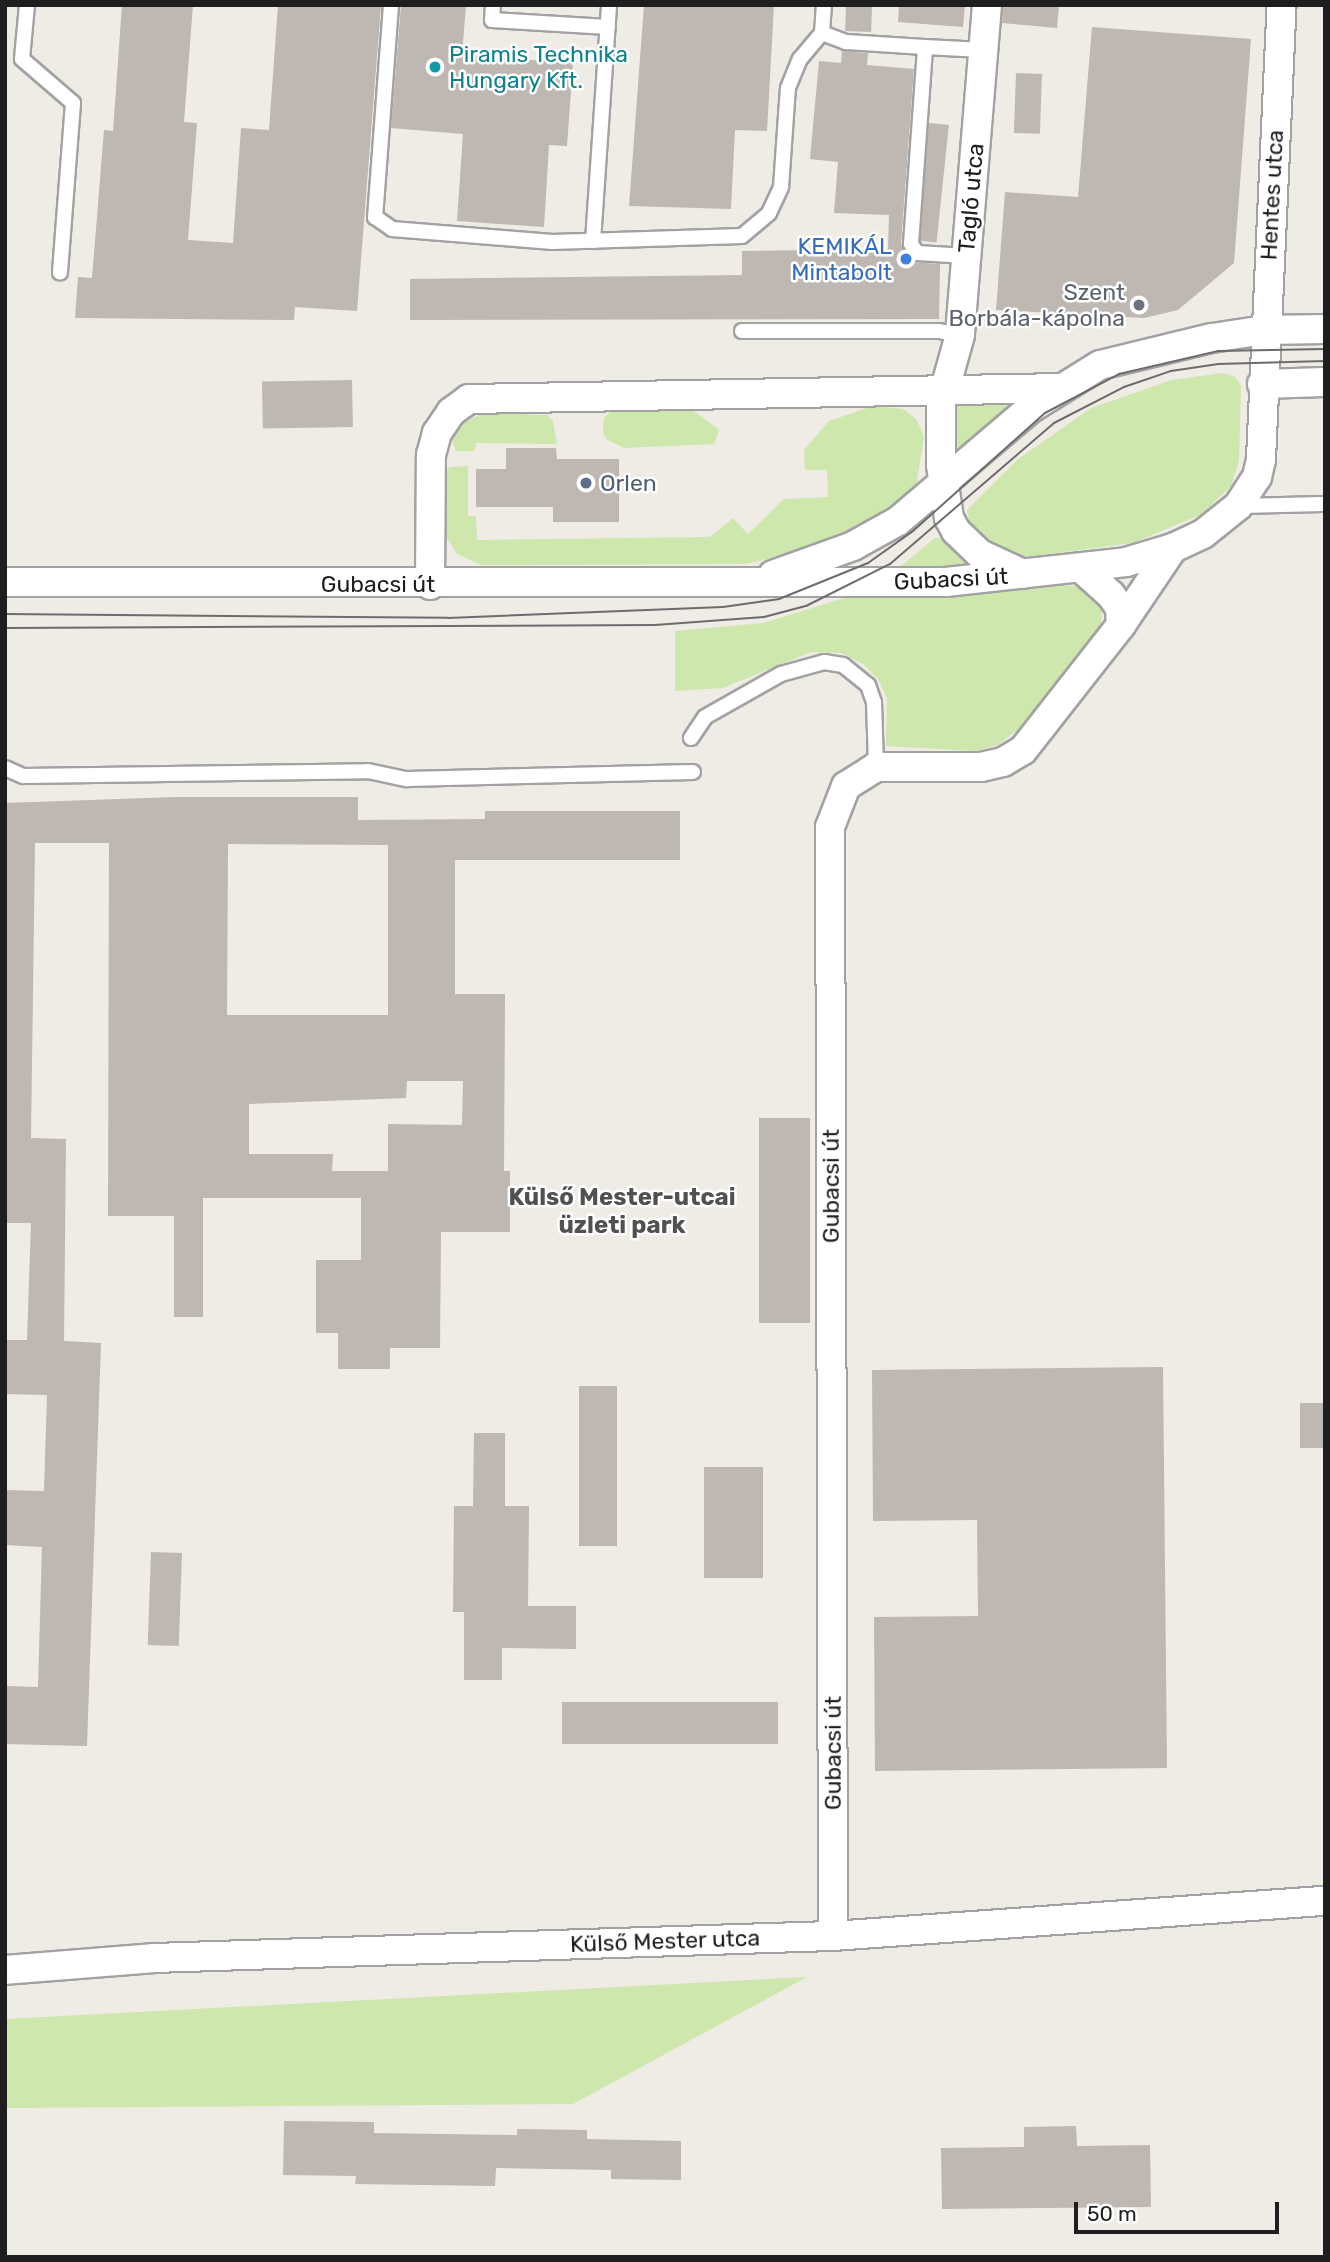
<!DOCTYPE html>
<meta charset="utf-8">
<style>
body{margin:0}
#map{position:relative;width:1330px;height:2262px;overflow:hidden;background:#efebe5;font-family:Rubik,sans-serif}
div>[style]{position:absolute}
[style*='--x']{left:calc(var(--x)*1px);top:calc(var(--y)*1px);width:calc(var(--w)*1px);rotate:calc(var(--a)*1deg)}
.grass>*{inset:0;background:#cde7ad}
.building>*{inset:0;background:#bfb7b1;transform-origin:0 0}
.roads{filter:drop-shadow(2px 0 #a2a2a2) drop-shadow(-2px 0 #a2a2a2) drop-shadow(0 2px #a2a2a2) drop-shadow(0 -2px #a2a2a2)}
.service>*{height:14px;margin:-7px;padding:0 7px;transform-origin:7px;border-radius:7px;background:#fff}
.minor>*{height:28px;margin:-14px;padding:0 14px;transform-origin:14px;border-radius:14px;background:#fff}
.tram>*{height:2px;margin:-1px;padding:0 1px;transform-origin:1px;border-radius:1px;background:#6c6c6c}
.dots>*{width:19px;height:19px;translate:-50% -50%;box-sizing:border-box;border:4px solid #fff;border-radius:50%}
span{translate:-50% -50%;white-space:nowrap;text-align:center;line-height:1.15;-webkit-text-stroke:5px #fff;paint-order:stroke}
.culture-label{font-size:23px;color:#0d838f}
.left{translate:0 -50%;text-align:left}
.street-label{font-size:23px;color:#1e1e1e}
.shop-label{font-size:23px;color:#366cbe}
.right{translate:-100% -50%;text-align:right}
.worship-label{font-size:23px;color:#5b616d}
.service-label{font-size:23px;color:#4e5e75}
.neighbourhood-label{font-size:24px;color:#515151;font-weight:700}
.frame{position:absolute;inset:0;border:7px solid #1e1e1e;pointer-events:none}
.scale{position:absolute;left:1074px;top:2202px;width:205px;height:32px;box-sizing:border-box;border:4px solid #1e1e1e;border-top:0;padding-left:9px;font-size:21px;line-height:24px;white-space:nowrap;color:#1e1e1e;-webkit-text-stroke:5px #fff;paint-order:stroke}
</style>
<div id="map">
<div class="grass">
<i style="clip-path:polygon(1223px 373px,1235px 377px,1241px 386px,1239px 461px,1231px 486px,1202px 514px,1133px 543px,1034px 556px,1014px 556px,994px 547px,970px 527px,967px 510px,1017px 460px,1091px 408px,1172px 380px)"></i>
<i style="clip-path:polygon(953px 402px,1012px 402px,962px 449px,955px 446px,952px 435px)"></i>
<i style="clip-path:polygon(873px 406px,903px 409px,916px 419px,924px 437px,916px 486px,906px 498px,868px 522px,798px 553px,744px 564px,481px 565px,457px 554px,447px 538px,441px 513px,444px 472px,450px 467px,468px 466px,468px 516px,476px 516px,477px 540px,710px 537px,733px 518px,748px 534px,784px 499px,828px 497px,827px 470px,805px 470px,804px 450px,829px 421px)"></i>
<i style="clip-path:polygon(691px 409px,719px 430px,714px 444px,624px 448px,606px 439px,603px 431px,604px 418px,611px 411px)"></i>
<i style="clip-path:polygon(482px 413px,547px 415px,553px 421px,557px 444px,476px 443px,475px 451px,456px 451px,452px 441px,462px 424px)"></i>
<i style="clip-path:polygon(935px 538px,942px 538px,977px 568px,900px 567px)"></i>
<i style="clip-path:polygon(1051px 583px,1082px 587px,1102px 605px,1101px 632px,1035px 716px,998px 745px,974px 751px,886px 746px,887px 698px,878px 679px,863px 664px,841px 653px,811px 652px,723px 688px,675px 691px,675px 631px,763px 623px,861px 593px)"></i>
<i style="clip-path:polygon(807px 1977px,573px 2104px,5px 2108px,5px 2019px)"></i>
</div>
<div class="building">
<i style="clip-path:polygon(122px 5px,193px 5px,184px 122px,197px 123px,188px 240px,233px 243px,241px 128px,269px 130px,278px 5px,381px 5px,357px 311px,295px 307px,294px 320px,75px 318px,78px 277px,92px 278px,104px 130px,113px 131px)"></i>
<i style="clip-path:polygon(401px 5px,466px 5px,462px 55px,573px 63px,567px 146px,549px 145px,544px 227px,457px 221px,463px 134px,391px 128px)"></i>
<i style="clip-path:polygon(644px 5px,774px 5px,767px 131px,735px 130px,731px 209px,629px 206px)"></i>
<i style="clip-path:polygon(899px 5px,965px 5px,963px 27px,898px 22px)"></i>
<i style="clip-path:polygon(1003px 5px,1059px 5px,1057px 28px,1002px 23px)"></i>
<i style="left:846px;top:6px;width:26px;height:25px;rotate:2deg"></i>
<i style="clip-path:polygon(1092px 27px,1251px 39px,1234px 263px,1178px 310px,1144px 318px,996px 310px,1005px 192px,1078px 197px)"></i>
<i style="clip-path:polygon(842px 51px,868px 53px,867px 65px,914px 69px,901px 244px,913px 262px,940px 264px,939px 319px,410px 320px,410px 279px,742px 275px,742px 251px,888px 249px,889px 215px,834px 213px,838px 162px,810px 159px,819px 61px,841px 63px)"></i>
<i style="left:1016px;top:73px;width:26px;height:60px;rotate:2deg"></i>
<i style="left:929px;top:123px;width:20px;height:118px;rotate:6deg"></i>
<i style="left:352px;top:380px;width:47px;height:90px;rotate:89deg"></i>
<i style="clip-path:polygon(506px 448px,556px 448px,557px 459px,619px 459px,619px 522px,553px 522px,553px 507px,476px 507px,476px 469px,506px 469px)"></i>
<i style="clip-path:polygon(evenodd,175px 797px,358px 797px,358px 820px,485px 819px,485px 811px,680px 811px,680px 860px,455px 860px,455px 994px,505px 994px,504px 1171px,510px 1171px,510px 1232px,441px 1232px,440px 1348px,390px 1348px,390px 1369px,338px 1369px,338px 1333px,316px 1333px,316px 1260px,361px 1260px,361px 1198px,203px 1198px,203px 1317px,174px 1317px,174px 1216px,108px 1216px,109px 843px,35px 843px,31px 1138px,66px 1139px,64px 1341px,101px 1343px,87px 1746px,5px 1744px,5px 1686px,38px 1687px,42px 1547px,5px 1545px,5px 1490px,44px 1491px,47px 1395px,5px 1394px,5px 1340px,27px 1340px,31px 1223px,5px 1223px,5px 803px,175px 797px,228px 844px,388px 845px,388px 1015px,227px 1015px,228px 844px,175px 797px,407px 1081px,463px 1081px,462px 1125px,388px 1124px,388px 1171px,332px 1171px,333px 1154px,249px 1154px,249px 1104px,406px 1098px,407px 1081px)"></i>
<i style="left:759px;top:1118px;width:51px;height:205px"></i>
<i style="clip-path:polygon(1163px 1367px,1167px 1768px,875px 1771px,874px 1617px,978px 1616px,977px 1520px,873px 1521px,872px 1370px)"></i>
<i style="left:579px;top:1386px;width:38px;height:160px"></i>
<i style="left:1325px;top:1403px;width:45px;height:25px;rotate:90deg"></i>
<i style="clip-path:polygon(474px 1433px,505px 1433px,505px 1506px,529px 1506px,528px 1606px,576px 1606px,576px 1649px,502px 1648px,502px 1680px,464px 1680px,464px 1612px,453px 1612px,454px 1506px,473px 1506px)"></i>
<i style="left:704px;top:1467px;width:59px;height:111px"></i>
<i style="left:151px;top:1552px;width:31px;height:93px;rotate:2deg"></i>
<i style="left:562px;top:1702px;width:216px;height:42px"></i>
<i style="clip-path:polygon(284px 2121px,374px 2122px,374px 2133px,517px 2135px,517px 2129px,587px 2130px,587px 2139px,681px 2141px,681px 2180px,611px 2179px,611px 2170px,496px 2168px,495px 2186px,355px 2184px,356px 2176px,283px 2175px)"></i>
<i style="clip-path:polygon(1076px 2126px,1077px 2146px,1150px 2145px,1151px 2207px,942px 2209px,941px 2148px,1024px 2147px,1024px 2127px)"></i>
</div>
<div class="roads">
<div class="service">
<i style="--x:27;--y:5;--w:54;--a:95.3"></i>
<i style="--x:22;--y:59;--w:67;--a:40.8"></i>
<i style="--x:73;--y:103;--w:170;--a:94.4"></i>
<i style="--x:391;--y:5;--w:213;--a:94.3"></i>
<i style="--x:375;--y:217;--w:21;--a:35"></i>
<i style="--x:392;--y:229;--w:161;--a:4.6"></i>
<i style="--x:552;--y:242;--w:190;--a:-1.8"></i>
<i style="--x:742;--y:236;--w:35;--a:-40"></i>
<i style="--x:769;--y:213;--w:29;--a:-65"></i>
<i style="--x:781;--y:187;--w:99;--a:-86"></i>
<i style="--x:788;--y:88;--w:31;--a:-68"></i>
<i style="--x:800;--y:59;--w:34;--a:-50"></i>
<i style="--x:822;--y:33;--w:28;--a:-86"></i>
<i style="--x:493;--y:5;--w:15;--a:94"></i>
<i style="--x:492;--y:20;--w:116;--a:3.5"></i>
<i style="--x:822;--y:33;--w:26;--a:21"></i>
<i style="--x:846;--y:42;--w:79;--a:3.6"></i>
<i style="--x:593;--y:241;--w:237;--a:-86.1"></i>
<i style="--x:967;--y:256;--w:50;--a:-176.6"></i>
<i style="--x:917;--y:253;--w:11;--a:-124"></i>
<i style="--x:911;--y:244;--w:197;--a:-85.9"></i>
<i style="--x:925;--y:47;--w:58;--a:3"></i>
<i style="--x:742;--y:331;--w:197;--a:0"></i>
<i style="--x:939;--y:331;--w:21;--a:11"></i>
<i style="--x:1238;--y:506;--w:87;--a:-1.3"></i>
<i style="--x:691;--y:738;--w:25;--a:-56"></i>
<i style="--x:705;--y:717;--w:87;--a:-29.5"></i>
<i style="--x:781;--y:674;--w:45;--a:-15.6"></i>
<i style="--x:824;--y:662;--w:19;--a:9"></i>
<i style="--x:843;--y:665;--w:32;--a:39"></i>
<i style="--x:868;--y:685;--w:18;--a:71"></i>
<i style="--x:874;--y:702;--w:65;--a:88.2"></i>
<i style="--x:5;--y:768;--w:20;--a:24"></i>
<i style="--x:23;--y:776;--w:345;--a:-0.8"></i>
<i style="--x:368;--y:771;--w:40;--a:12"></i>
<i style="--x:407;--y:779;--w:286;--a:-1.4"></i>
</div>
<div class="minor">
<i style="--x:987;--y:5;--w:331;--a:94.7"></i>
<i style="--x:960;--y:335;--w:71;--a:105.6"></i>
<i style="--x:941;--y:403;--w:62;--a:90"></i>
<i style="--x:941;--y:465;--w:54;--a:81.4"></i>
<i style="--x:949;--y:518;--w:15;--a:62"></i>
<i style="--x:956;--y:531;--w:33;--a:44"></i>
<i style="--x:980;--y:554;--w:47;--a:24.9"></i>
<i style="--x:1262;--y:384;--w:63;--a:-1.8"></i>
<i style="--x:1081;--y:568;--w:40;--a:42"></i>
<i style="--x:1111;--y:595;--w:16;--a:55"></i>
<i style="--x:1120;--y:608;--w:17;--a:87"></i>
<i style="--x:773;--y:575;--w:85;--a:-19.9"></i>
<i style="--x:853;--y:546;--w:51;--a:-29.1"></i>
<i style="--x:898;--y:521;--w:175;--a:-40.4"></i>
<i style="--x:1031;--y:408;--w:81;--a:-31.9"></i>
<i style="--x:1100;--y:365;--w:115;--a:-13.6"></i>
<i style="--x:1212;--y:338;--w:53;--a:-8.7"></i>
<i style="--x:1264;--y:330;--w:61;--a:-0.9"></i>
<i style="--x:5;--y:582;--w:941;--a:0"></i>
<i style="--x:946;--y:582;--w:181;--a:-6.3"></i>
<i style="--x:1126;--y:562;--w:49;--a:-16.6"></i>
<i style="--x:1173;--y:548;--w:33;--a:-25"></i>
<i style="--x:1203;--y:534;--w:45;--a:-38.7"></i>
<i style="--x:1238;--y:506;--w:35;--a:-57"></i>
<i style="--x:1257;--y:477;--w:18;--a:-77"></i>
<i style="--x:1261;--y:459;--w:454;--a:-87.4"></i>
<i style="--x:430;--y:585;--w:130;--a:-89.6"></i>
<i style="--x:431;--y:455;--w:23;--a:-75"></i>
<i style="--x:437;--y:433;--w:25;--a:-56"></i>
<i style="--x:451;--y:412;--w:22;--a:-36"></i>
<i style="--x:469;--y:399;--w:592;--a:-1.06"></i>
<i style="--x:833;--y:1936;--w:1109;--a:-90.15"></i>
<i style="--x:830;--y:827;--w:44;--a:-68.7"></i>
<i style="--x:846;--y:786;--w:36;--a:-32"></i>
<i style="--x:876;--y:767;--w:105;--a:0"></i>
<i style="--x:981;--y:767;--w:23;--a:-13"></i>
<i style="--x:1003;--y:762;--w:23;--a:-31"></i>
<i style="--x:1023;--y:750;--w:159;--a:-51.9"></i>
<i style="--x:1121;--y:625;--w:93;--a:-56"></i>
<i style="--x:5;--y:1970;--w:149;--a:-4.6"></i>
<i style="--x:154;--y:1958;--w:679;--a:-1.86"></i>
<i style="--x:833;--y:1936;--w:493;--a:-4.1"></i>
</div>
</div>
<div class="tram">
<i style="--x:5;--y:614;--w:443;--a:0.5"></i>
<i style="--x:448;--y:618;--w:275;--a:-2.3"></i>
<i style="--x:723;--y:607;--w:57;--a:-8.1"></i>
<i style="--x:779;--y:599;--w:96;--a:-22"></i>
<i style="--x:868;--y:563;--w:55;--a:-35.4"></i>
<i style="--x:913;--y:531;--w:177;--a:-41.8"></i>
<i style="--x:1045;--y:413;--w:84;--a:-27.8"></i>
<i style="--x:1119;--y:374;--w:102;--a:-13.1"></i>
<i style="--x:1218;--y:351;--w:107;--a:-1.1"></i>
<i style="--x:5;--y:628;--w:650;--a:-0.26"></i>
<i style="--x:655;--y:625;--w:109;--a:-4.2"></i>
<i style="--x:764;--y:617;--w:43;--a:-14.7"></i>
<i style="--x:806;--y:606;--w:94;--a:-26.6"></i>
<i style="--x:890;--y:564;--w:216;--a:-40.7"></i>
<i style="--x:1054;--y:423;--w:79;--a:-27.2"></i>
<i style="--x:1124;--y:387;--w:50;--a:-18.8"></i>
<i style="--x:1171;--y:371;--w:48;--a:-8.5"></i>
<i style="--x:1218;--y:364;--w:107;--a:-1.6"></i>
</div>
<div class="dots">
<i style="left:435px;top:67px;background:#0f9aa8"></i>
<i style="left:906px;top:259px;background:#3f7fe0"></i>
<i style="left:1139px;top:305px;background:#6b7280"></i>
<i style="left:586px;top:483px;background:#5c6f8a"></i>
</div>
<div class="culture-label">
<span class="left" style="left:449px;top:67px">Piramis Technika<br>Hungary Kft.</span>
</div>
<div class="street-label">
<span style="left:1272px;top:195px;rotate:-87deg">Hentes utca</span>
<span style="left:971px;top:198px;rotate:-85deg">Tagló utca</span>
<span style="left:951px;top:579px;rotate:-3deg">Gubacsi út</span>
<span style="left:378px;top:584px">Gubacsi út</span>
<span style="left:831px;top:1186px;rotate:-90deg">Gubacsi út</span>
<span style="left:833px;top:1753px;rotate:-90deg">Gubacsi út</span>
<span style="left:665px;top:1941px;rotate:-2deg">Külső Mester utca</span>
</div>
<div class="shop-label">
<span class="right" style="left:892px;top:259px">KEMIKÁL<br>Mintabolt</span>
</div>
<div class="worship-label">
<span class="right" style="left:1125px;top:305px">Szent<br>Borbála-kápolna</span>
</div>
<div class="service-label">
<span class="left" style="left:600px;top:483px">Orlen</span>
</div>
<div class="neighbourhood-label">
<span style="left:622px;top:1212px">Külső Mester-utcai<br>üzleti park</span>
</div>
<div class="frame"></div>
<div class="scale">50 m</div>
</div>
